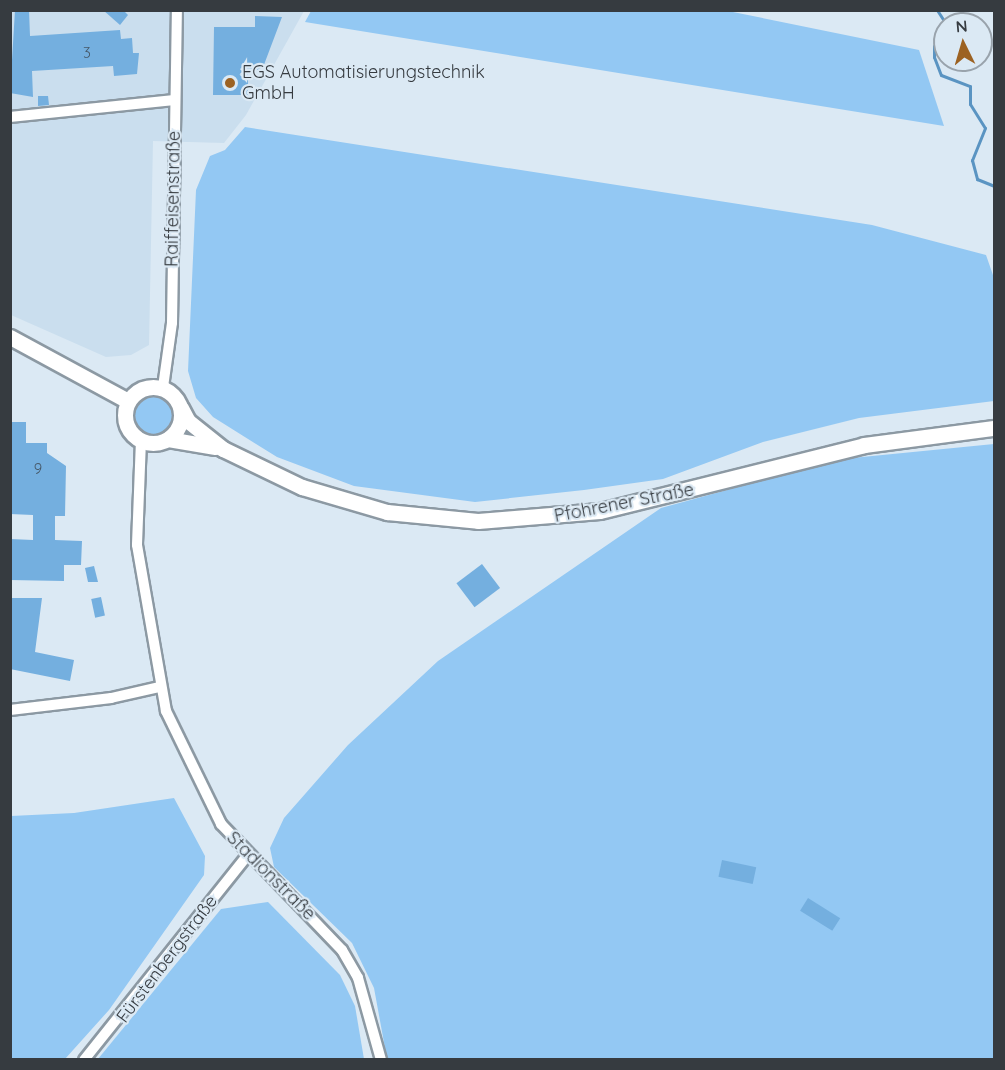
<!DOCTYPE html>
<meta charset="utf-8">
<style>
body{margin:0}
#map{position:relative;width:1005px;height:1070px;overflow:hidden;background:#dbe9f4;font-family:Quicksand,sans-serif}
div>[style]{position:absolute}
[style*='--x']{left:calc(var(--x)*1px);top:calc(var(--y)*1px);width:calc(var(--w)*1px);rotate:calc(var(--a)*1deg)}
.built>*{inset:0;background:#cadeee}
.green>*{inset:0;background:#93c8f3}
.round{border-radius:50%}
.stream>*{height:3px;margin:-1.5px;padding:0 1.5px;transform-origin:1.5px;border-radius:1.5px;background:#5a94c2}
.building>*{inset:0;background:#74afdf;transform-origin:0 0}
.roads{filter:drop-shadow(2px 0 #8c99a3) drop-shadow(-2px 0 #8c99a3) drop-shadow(0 2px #8c99a3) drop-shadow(0 -2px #8c99a3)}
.minor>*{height:10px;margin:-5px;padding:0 5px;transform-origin:5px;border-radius:5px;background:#fff}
.secondary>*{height:15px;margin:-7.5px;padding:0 7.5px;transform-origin:7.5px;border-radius:7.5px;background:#fff}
.secondary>.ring{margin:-7.5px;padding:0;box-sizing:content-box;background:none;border:15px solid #fff;border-radius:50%}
.dots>*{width:16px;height:16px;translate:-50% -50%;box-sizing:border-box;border:3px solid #dbe9f4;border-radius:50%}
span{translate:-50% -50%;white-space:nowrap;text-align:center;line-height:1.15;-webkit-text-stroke:4.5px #dbe9f4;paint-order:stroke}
.number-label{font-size:15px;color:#465868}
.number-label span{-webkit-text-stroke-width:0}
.poi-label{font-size:18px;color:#363b40}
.left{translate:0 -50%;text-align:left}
.street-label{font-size:18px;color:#363b40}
.frame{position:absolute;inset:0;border:12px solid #363b40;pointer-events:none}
.north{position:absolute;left:933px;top:12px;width:60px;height:60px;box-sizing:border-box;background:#dbe9f4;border:2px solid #99a3ac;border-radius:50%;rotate:355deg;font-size:16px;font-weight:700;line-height:24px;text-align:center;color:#363b40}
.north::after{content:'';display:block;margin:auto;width:21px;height:27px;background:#9c6222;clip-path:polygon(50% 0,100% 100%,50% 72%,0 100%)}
</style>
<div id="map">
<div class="built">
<i style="clip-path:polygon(11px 11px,304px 11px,246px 115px,224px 143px,153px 141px,149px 345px,131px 355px,106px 357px,11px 315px)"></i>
</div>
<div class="green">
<i style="clip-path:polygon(311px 11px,728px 11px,919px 50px,944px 126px,305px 22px)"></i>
<i style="clip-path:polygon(245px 127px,872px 225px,986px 255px,994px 278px,994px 401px,859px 418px,763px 442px,663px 479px,584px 490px,475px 502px,354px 486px,277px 457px,213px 417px,196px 398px,188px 371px,196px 190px,210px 156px,225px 150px)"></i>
<i class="round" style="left:130px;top:390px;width:48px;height:48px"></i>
<i style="clip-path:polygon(994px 444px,994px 1059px,387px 1059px,374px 988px,352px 943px,274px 867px,270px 848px,284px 818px,348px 745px,438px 661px,661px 508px,842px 459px)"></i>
<i style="clip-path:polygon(174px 798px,205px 856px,204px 875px,109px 1010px,65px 1059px,11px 1059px,11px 816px,74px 813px)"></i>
<i style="clip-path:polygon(268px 902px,340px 975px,355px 1006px,364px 1059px,98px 1059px,221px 909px)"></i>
</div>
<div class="stream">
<i style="--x:937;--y:10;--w:17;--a:57"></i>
<i style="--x:945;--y:33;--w:17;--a:130"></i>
<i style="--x:934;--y:46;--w:11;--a:90"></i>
<i style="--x:934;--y:57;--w:19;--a:69"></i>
<i style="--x:941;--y:75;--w:31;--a:21"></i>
<i style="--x:970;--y:86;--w:18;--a:90"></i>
<i style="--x:970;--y:104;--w:28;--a:58"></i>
<i style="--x:985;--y:128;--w:35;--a:112"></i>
<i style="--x:972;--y:160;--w:20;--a:75"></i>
<i style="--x:977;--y:179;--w:18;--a:22"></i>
<i style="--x:994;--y:226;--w:2;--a:90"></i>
</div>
<div class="building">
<i style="clip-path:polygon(15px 10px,29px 10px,30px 36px,120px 30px,121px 39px,132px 38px,133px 53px,139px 53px,137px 74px,114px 76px,113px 66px,32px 71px,33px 97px,10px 93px)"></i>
<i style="clip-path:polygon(103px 10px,123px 10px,128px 15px,120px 25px)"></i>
<i style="clip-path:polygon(255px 16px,282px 17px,262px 70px,248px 70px,248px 95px,213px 95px,214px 27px,255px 27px)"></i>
<i style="clip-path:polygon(38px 96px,48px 96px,49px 105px,38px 106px)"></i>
<i style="clip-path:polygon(10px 422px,26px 422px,26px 443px,47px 443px,47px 453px,66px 466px,65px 516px,55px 516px,55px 540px,82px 541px,81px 565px,64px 565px,64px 581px,10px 580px,10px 539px,33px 540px,33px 515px,10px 514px)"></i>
<i style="left:482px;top:564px;width:30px;height:32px;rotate:53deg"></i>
<i style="clip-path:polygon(94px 566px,98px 582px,88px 582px,85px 568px)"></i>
<i style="left:101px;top:597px;width:19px;height:10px;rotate:78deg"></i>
<i style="clip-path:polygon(10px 598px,42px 598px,35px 652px,74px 660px,70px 681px,10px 669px)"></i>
<i style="left:722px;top:860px;width:35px;height:17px;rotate:12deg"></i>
<i style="left:808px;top:898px;width:38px;height:15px;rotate:32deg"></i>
</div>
<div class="roads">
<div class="minor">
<i style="--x:10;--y:117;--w:165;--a:-5.9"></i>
<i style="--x:163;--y:387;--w:65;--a:-82"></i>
<i style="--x:172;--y:323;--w:313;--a:-89.1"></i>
<i style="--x:141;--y:440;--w:105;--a:92.2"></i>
<i style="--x:137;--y:545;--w:169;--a:80.1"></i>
<i style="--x:166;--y:711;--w:126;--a:64"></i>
<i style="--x:221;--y:824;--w:175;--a:46.2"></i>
<i style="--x:342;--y:950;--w:32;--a:60"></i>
<i style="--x:358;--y:978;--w:85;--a:74.3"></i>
<i style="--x:10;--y:710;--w:102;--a:-6.8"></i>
<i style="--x:111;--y:698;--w:49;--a:-12.9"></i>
<i style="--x:84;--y:1060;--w:261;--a:-51.4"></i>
</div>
<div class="secondary">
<i style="--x:10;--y:337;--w:134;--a:28.5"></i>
<i class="ring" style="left:125px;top:387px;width:41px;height:41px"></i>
<i style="--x:181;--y:408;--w:15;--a:62"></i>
<i style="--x:188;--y:421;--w:45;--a:38.7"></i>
<i style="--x:223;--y:449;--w:88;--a:25.7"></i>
<i style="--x:302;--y:487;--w:89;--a:16.4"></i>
<i style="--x:387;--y:512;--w:91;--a:5.6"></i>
<i style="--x:478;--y:521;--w:122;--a:-4.7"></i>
<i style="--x:600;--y:511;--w:272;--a:-14"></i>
<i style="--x:864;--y:445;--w:131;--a:-7.5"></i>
<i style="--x:168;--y:439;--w:48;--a:9.7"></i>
</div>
</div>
<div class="dots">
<i style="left:230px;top:83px;background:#9c6222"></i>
</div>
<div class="number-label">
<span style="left:87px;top:53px">3</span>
<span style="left:38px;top:469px">9</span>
</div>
<div class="poi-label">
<span class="left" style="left:242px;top:83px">EGS Automatisierungstechnik<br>GmbH</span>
</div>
<div class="street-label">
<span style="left:173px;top:199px;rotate:-89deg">Raiffeisenstraße</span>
<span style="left:624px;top:503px;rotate:-11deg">Pfohrener Straße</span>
<span style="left:271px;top:876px;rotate:45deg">Stadionstraße</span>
<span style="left:167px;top:959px;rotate:-53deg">Fürstenbergstraße</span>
</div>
<div class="frame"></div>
<div class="north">N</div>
</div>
